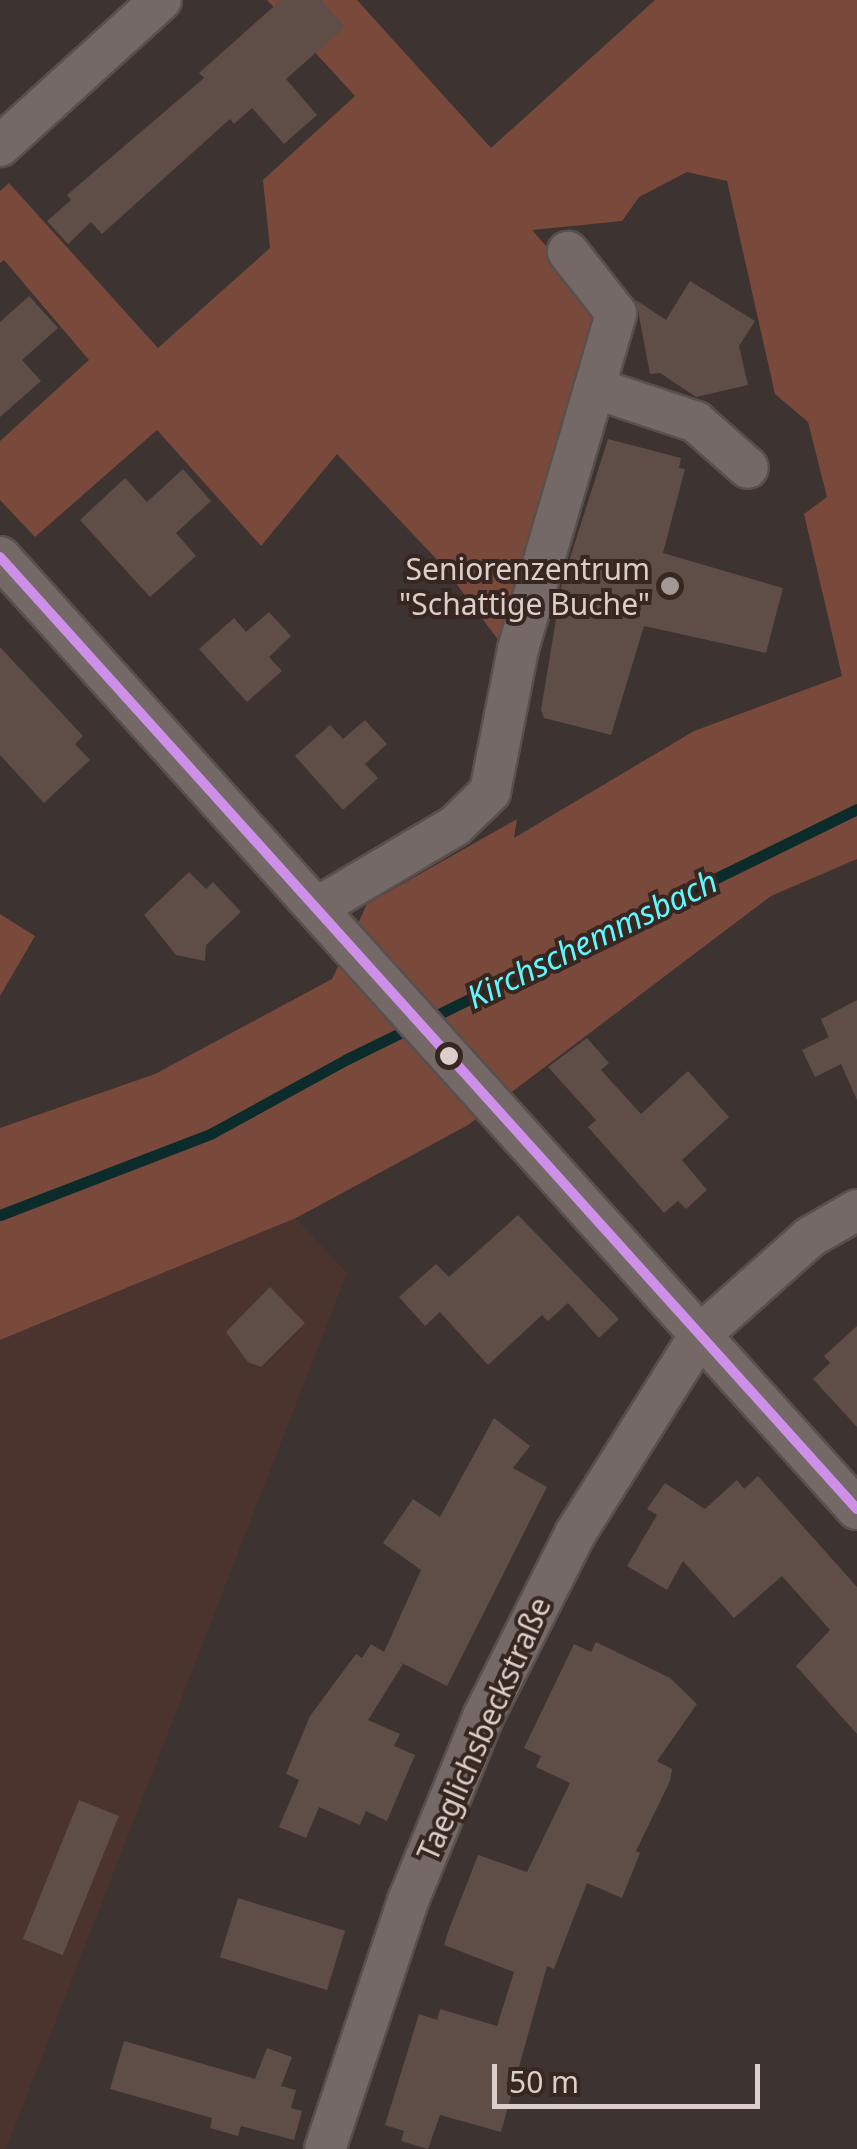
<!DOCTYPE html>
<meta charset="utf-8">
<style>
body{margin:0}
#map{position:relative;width:857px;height:2149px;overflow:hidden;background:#3d3330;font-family:"Noto Sans",sans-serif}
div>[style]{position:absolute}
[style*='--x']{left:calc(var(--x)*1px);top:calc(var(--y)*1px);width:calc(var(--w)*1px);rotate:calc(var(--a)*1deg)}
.built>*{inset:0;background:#4b342d}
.green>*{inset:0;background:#79493b}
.stream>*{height:11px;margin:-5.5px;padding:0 5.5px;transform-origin:5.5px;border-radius:5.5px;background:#0c2b2b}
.building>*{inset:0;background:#5f4d48;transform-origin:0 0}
.roads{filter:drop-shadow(2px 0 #59504d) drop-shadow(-2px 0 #59504d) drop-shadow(0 2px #59504d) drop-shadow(0 -2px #59504d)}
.street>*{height:40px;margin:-20px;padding:0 20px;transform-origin:20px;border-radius:20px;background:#746966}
.bus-1>*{height:10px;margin:-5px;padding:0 5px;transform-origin:5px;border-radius:5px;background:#ce8fe9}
.dots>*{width:28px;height:28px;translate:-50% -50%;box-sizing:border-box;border:5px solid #382620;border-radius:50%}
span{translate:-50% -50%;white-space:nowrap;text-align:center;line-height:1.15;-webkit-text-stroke:8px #382620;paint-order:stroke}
.poi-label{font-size:30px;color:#dbcecb}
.right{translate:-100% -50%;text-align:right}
.street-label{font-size:30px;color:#dbcecb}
.water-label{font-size:32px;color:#5ff8fe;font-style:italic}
.scale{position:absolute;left:492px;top:2064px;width:268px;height:45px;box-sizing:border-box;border:5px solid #dbcecb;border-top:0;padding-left:12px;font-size:30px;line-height:35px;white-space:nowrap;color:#dbcecb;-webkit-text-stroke:8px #382620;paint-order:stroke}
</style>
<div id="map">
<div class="built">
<i style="clip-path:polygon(296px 1218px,347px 1273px,6px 2149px,0 2149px,0 1340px)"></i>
</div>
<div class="green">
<i style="clip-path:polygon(267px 0,357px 0,491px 148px,655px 0,857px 0,857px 859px,771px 896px,468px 1125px,296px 1218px,0 1340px,0 1128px,155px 1074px,332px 979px,367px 904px,517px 819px,514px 838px,694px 731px,842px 676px,804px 514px,827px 497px,808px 422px,775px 394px,727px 181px,687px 172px,639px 197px,622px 221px,532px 230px,600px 307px,502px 645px,443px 566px,337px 454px,261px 546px,157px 430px,35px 537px,0 500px,0 441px,89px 360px,4px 260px,0 263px,0 191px,9px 183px,158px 348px,270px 248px,263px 180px,355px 96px)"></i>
<i style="clip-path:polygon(0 914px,35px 936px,0 996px)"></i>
</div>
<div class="stream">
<i style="--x:0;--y:1215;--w:227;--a:-21.1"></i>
<i style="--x:212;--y:1133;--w:154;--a:-28.7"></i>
<i style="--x:347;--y:1059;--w:568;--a:-26.11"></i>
</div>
<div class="building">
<i style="clip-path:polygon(281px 0,321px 0,345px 27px,286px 79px,317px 115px,284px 144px,252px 108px,234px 124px,230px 119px,102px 234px,91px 222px,68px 244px,47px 221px,71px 200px,67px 195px,204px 78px,199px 73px)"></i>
<i style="clip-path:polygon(690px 281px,755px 321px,739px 346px,748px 385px,696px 397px,660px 373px,650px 374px,636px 300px,666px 320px)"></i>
<i style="clip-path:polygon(29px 296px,58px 328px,22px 360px,41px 381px,0 417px,0 322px)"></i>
<i style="clip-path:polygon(608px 439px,681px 458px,679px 468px,685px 469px,663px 553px,783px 588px,766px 653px,644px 626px,611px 735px,544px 718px,541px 710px,562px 583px)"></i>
<i style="clip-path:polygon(183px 469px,211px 501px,176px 533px,196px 556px,150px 597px,80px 520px,125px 478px,147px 502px)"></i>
<i style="clip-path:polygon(269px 612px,291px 636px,269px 657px,282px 671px,247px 702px,199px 649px,234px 618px,246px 632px)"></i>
<i style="clip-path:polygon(0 647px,83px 736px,75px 744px,90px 760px,44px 803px,0 755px)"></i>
<i style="clip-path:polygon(365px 720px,387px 744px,365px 764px,378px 778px,343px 810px,295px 756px,330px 725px,343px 739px)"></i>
<i style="clip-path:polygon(189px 872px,206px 889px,213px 882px,241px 912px,206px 945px,205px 961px,176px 955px,144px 915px)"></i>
<i style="clip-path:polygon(857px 1000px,857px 1100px,841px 1064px,815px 1077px,802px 1050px,829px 1037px,833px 1047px,821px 1019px)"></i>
<i style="clip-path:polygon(587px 1038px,609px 1063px,601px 1070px,641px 1114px,688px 1071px,729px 1117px,682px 1160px,707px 1190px,686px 1209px,678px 1201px,664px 1213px,588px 1127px,596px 1120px,548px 1067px)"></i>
<i style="clip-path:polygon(518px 1215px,619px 1319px,599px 1338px,568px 1303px,548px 1321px,542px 1315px,488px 1365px,440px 1312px,425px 1326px,399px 1297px,436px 1264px,449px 1277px)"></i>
<i style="clip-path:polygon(270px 1287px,305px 1323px,261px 1367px,248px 1362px,226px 1332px)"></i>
<i style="clip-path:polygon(857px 1326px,857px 1427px,813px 1379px,830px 1363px,824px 1356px)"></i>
<i style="clip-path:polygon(494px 1418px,530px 1446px,513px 1468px,547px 1487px,447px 1686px,398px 1661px,403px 1664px,368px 1720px,400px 1734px,394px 1746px,415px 1755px,387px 1821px,366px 1811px,360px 1825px,319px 1807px,306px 1838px,279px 1827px,299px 1780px,286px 1774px,310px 1716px,356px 1654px,362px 1658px,371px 1644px,384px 1652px,421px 1570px,383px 1543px,413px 1499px,440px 1517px)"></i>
<i style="clip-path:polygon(758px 1476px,857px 1587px,857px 1734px,796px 1666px,830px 1630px,782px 1576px,734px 1618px,683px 1561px,667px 1590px,627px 1566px,657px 1515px,647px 1509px,665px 1483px,705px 1509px,737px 1480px,744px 1489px)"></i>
<i style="clip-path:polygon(596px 1642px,670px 1678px,697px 1704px,657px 1761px,672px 1769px,670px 1781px,636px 1851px,640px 1853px,622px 1898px,587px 1883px,554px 1969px,547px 1966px,501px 2132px,440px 2115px,428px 2149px,401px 2141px,404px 2131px,385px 2125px,419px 2014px,437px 2020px,440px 2009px,497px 2026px,514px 1972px,444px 1945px,448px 1932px,478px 1855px,527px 1872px,570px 1783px,536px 1767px,541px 1756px,524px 1748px,574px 1644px,591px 1652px)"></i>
<i style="left:79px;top:1800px;width:43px;height:150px;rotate:22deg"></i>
<i style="left:238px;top:1898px;width:112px;height:62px;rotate:17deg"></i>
<i style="clip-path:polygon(124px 2041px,255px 2079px,267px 2048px,292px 2057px,281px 2086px,296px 2090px,291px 2108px,302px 2111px,294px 2140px,241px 2126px,238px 2136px,210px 2128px,212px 2118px,110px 2089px)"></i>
</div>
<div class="roads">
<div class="street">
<i style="--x:0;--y:146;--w:217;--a:-42.2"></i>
<i style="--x:594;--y:388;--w:108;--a:18.4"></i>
<i style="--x:696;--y:422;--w:69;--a:41.5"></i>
<i style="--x:0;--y:557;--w:1281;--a:48.01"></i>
<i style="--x:318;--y:907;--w:159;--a:-30.6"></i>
<i style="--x:455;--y:826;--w:49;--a:-44.2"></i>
<i style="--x:490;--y:792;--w:146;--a:-78.9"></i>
<i style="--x:518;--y:649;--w:350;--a:-73.7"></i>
<i style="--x:616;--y:313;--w:78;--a:-128.2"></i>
<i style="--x:325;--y:2149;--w:262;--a:-71.5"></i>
<i style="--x:408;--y:1901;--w:201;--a:-67.8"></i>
<i style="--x:484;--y:1715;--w:203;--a:-63.3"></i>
<i style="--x:575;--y:1534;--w:234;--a:-57.9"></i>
<i style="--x:699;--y:1336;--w:149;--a:-41.7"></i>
<i style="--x:810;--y:1237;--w:54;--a:-29.9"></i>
</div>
</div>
<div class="bus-1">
<i style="--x:0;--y:557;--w:1281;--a:48.01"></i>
</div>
<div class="dots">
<i style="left:670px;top:586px;background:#a49895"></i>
<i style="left:449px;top:1056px;background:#dbcecb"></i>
</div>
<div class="poi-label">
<span class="right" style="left:650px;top:586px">Seniorenzentrum<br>"Schattige Buche"</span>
</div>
<div class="street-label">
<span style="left:484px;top:1729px;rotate:-66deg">Taeglichsbeckstraße</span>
</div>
<div class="water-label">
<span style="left:592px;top:939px;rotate:-26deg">Kirchschemmsbach</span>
</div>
<div class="scale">50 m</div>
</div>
